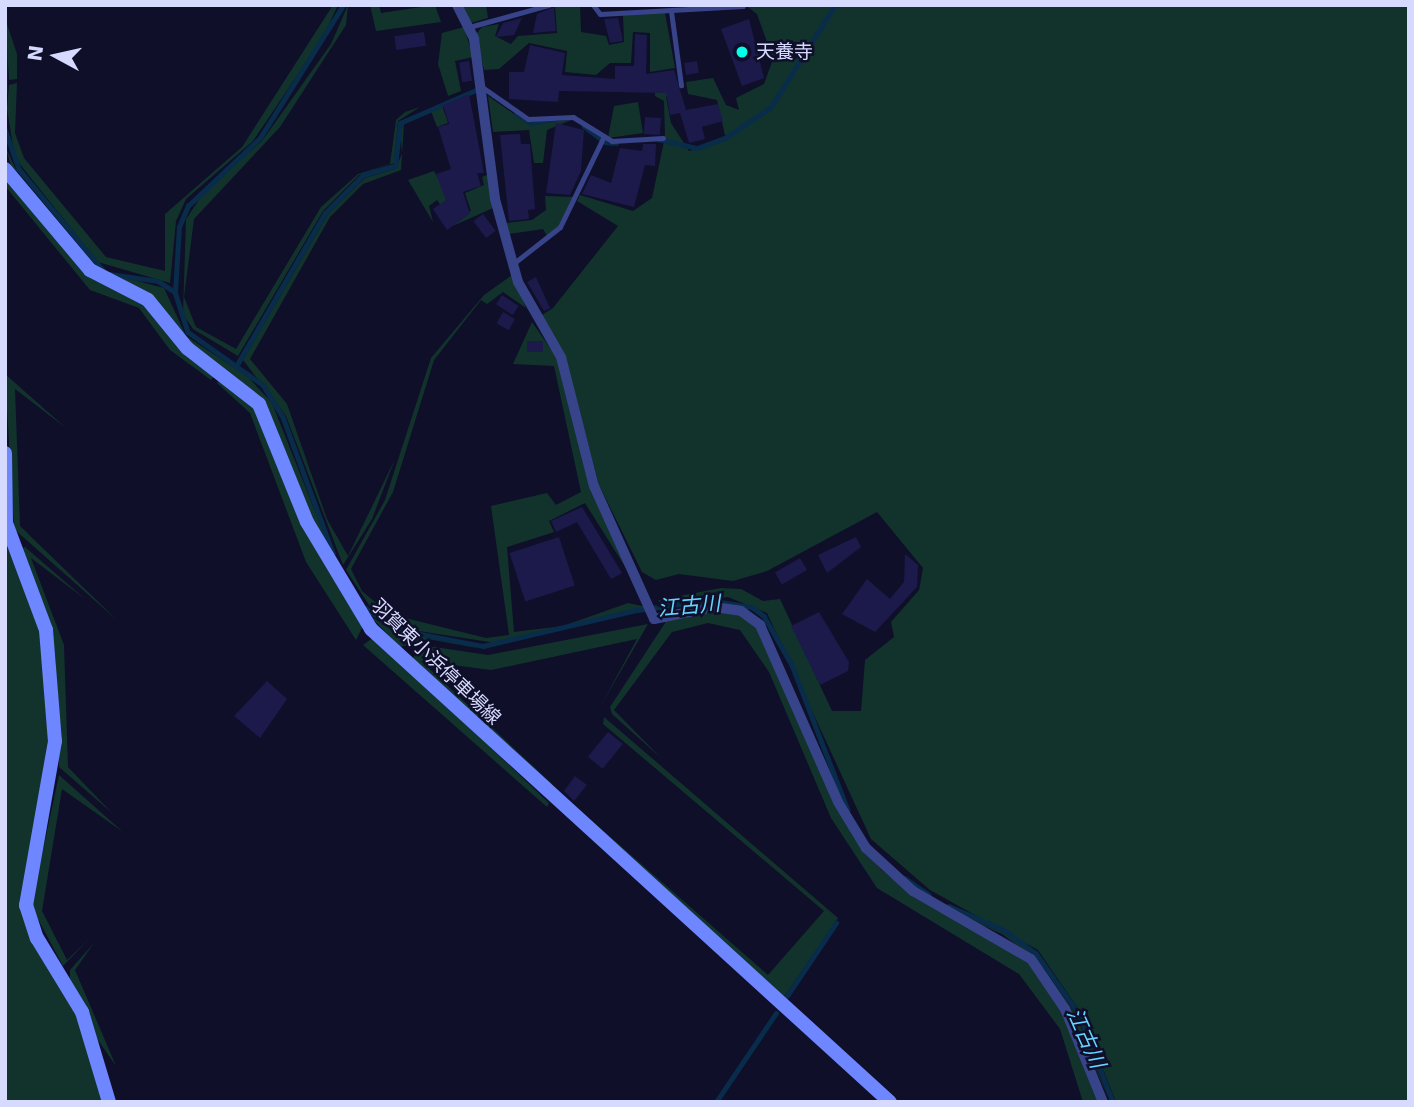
<!DOCTYPE html>
<meta charset="utf-8">
<style>
body{margin:0}
#map{position:relative;width:1414px;height:1107px;overflow:hidden;background:#0f0f29;font-family:"DejaVu Sans","Noto Sans JP",sans-serif}
div>[style]{position:absolute}
[style*='--x']{left:calc(var(--x)*1px);top:calc(var(--y)*1px);width:calc(var(--w)*1px);rotate:calc(var(--a)*1deg)}
.green>*{inset:0;background:#11332c}
.stream>*{height:4.5px;margin:-2.25px;padding:0 2.25px;transform-origin:2.25px;border-radius:2.25px;background:#082c49}
.building>*{inset:0;background:#1b1a4b;transform-origin:0 0}
.service>*{height:5px;margin:-2.5px;padding:0 2.5px;transform-origin:2.5px;border-radius:2.5px;background:#38448a}
.minor>*{height:10px;margin:-5px;padding:0 5px;transform-origin:5px;border-radius:5px;background:#38448a}
.secondary>*{height:14px;margin:-7px;padding:0 7px;transform-origin:7px;border-radius:7px;background:#6e86ff}
.dots>*{width:19px;height:19px;translate:-50% -50%;box-sizing:border-box;border:4px solid #0f0f29;border-radius:50%}
span{translate:-50% -50%;white-space:nowrap;text-align:center;line-height:1.15;-webkit-text-stroke:5px #0f0f29;paint-order:stroke}
.poi-label{font-size:19px;color:#d7daff}
.left{translate:0 -50%;text-align:left}
.street-label{font-size:19px;color:#d7daff}
.water-label{font-size:21px;color:#65d5ff;font-style:italic}
.frame{position:absolute;inset:0;border:7px solid #d7daff;pointer-events:none}
.north{position:absolute;left:21px;top:21px;width:70px;height:70px;-webkit-text-stroke:5px #0f0f29;paint-order:stroke;rotate:278deg;font-size:19px;font-weight:700;line-height:28px;text-align:center;color:#d7daff}
.north::after{content:'';display:block;margin:auto;width:24px;height:32px;background:#d7daff;clip-path:polygon(50% 0,100% 100%,50% 72%,0 100%)}
</style>
<div id="map">
<div class="green">
<i style="clip-path:polygon(333px 5px,338px 5px,323px 37px,253px 141px,186px 199px,176px 221px,170px 283px,98px 262px,15px 158px,7px 109px,9px 85px,17px 83px,15px 133px,24px 158px,106px 257px,165px 271px,165px 214px,242px 147px)"></i>
<i style="clip-path:polygon(348px 5px,346px 25px,280px 127px,194px 219px,184px 297px,196px 327px,236px 349px,321px 207px,358px 174px,390px 164px,396px 120px,405px 112px,420px 107px,398px 121px,394px 163px,359px 175px,323px 211px,238px 356px,193px 329px,183px 314px,186px 219px,207px 188px,262px 141px,331px 44px)"></i>
<i style="clip-path:polygon(370px 5px,379px 5px,381px 13px,435px 5px,441px 22px,376px 31px)"></i>
<i style="clip-path:polygon(461px 5px,486px 5px,488px 18px,471px 23px)"></i>
<i style="clip-path:polygon(580px 5px,581px 32px,606px 36px,609px 45px,624px 42px,623px 15px,665px 13px,675px 68px,650px 72px,650px 33px,633px 32px,631px 63px,610px 63px,596px 75px,565px 72px,567px 51px,529px 43px,499px 69px,484px 70px,476px 34px,482px 27px,499px 24px,495px 36px,511px 44px,518px 36px,557px 33px,555px 6px)"></i>
<i style="clip-path:polygon(745px 5px,1409px 5px,1409px 1102px,1116px 1102px,1081px 1013px,1038px 950px,930px 890px,871px 839px,767px 613px,728px 597px,664px 606px,658px 600px,721px 588px,741px 589px,763px 601px,780px 599px,832px 711px,861px 711px,865px 660px,894px 637px,891px 622px,919px 590px,923px 568px,877px 512px,767px 571px,733px 581px,679px 574px,656px 580px,642px 572px,599px 485px,567px 364px,537px 318px,553px 308px,618px 226px,577px 201px,580px 195px,633px 211px,652px 198px,665px 137px,664px 101px,655px 96px,655px 82px,681px 90px,666px 97px,671px 123px,689px 151px,726px 140px,717px 100px,688px 94px,686px 82px,713px 78px,726px 105px,739px 110px,736px 98px,764px 84px,773px 59px,757px 14px)"></i>
<i style="clip-path:polygon(5px 18px,17px 54px,17px 79px,9px 80px)"></i>
<i style="clip-path:polygon(464px 27px,473px 57px,455px 61px,461px 91px,448px 96px,438px 64px,442px 33px)"></i>
<i style="clip-path:polygon(488px 96px,527px 123px,571px 120px,547px 130px,543px 163px,534px 163px,529px 130px,493px 132px)"></i>
<i style="clip-path:polygon(453px 98px,442px 105px,448px 123px,437px 127px,431px 111px,404px 124px,401px 170px,363px 184px,330px 217px,250px 359px,287px 404px,327px 519px,348px 556px,395px 459px,372px 519px,343px 565px,286px 416px,243px 360px,328px 214px,365px 178px,395px 169px,402px 154px,400px 129px,405px 120px)"></i>
<i style="clip-path:polygon(638px 102px,643px 133px,608px 138px,614px 106px)"></i>
<i style="clip-path:polygon(5px 146px,17px 172px,99px 271px,164px 288px,186px 336px,247px 376px,272px 403px,338px 569px,310px 521px,262px 401px,189px 345px,151px 297px,92px 268px,13px 172px)"></i>
<i style="clip-path:polygon(434px 171px,458px 215px,471px 211px,465px 193px,484px 185px,482px 177px,489px 174px,493px 208px,455px 225px,437px 200px,429px 206px,433px 222px,408px 180px)"></i>
<i style="clip-path:polygon(5px 175px,75px 258px,139px 298px,217px 373px,211px 380px,170px 350px,139px 308px,90px 290px,5px 186px)"></i>
<i style="clip-path:polygon(545px 196px,574px 197px,559px 226px,547px 236px,543px 229px,509px 234px,505px 223px,532px 220px,546px 210px)"></i>
<i style="clip-path:polygon(512px 275px,526px 308px,503px 292px,487px 304px,481px 300px,434px 360px,393px 492px,351px 569px,362px 591px,389px 614px,486px 638px,509px 635px,491px 506px,547px 493px,556px 505px,581px 492px,554px 366px,513px 364px,532px 322px,557px 358px,590px 487px,629px 573px,585px 503px,549px 521px,554px 532px,507px 547px,514px 632px,563px 626px,628px 603px,647px 607px,496px 643px,406px 629px,373px 611px,346px 570px,385px 500px,431px 358px,484px 295px)"></i>
<i style="clip-path:polygon(5px 374px,66px 428px,15px 389px,20px 526px,118px 621px,14px 529px)"></i>
<i style="clip-path:polygon(222px 377px,248px 396px,312px 542px,363px 626px,356px 640px,306px 562px,250px 413px,217px 383px)"></i>
<i style="clip-path:polygon(5px 542px,41px 632px,49px 732px,21px 905px,77px 1014px,103px 1102px,5px 1102px)"></i>
<i style="clip-path:polygon(25px 547px,85px 599px,31px 558px,64px 645px,68px 767px,112px 813px,59px 767px,55px 653px,46px 610px,19px 550px)"></i>
<i style="clip-path:polygon(702px 611px,740px 614px,757px 628px,863px 850px,883px 871px,912px 894px,1016px 949px,1039px 973px,1075px 1036px,1099px 1102px,1083px 1102px,1060px 1029px,1019px 974px,877px 888px,831px 818px,769px 672px,740px 630px,708px 623px,672px 632px,614px 710px,661px 758px,612px 714px,610px 707px,667px 620px)"></i>
<i style="clip-path:polygon(369px 615px,394px 632px,453px 640px,477px 648px,428px 639px,400px 647px)"></i>
<i style="clip-path:polygon(648px 624px,600px 707px,637px 639px,491px 670px,421px 661px,552px 784px,548px 787px,412px 660px,421px 645px,488px 655px)"></i>
<i style="clip-path:polygon(374px 637px,549px 803px,547px 807px,363px 645px)"></i>
<i style="clip-path:polygon(604px 717px,838px 918px,784px 997px,575px 806px,768px 975px,824px 911px,603px 724px)"></i>
<i style="clip-path:polygon(59px 775px,123px 832px,62px 789px,42px 911px,67px 960px,89px 939px,63px 966px,31px 906px)"></i>
<i style="clip-path:polygon(945px 908px,1002px 932px,1019px 943px,1034px 955px,1076px 1015px,1110px 1102px,1081px 1035px,1032px 956px,1002px 934px)"></i>
<i style="clip-path:polygon(94px 943px,75px 970px,116px 1066px,93px 1033px,70px 979px,70px 970px)"></i>
</div>
<div class="stream">
<i style="--x:5;--y:47;--w:45;--a:90"></i>
<i style="--x:516;--y:113;--w:18;--a:34"></i>
<i style="--x:531;--y:123;--w:22;--a:-10"></i>
<i style="--x:584;--y:126;--w:20;--a:37"></i>
<i style="--x:5;--y:129;--w:42;--a:70.7"></i>
<i style="--x:19;--y:169;--w:131;--a:50.3"></i>
<i style="--x:658;--y:139;--w:40;--a:13"></i>
<i style="--x:697;--y:148;--w:30;--a:-20"></i>
<i style="--x:725;--y:138;--w:55;--a:-34"></i>
<i style="--x:771;--y:107;--w:120;--a:-57.9"></i>
<i style="--x:605;--y:142;--w:11;--a:5"></i>
<i style="--x:110;--y:274;--w:49;--a:8.3"></i>
<i style="--x:158;--y:281;--w:20;--a:33"></i>
<i style="--x:175;--y:292;--w:42;--a:72"></i>
<i style="--x:188;--y:332;--w:92;--a:35.2"></i>
<i style="--x:263;--y:385;--w:38;--a:58"></i>
<i style="--x:283;--y:417;--w:145;--a:69.8"></i>
<i style="--x:175;--y:292;--w:65;--a:-86.5"></i>
<i style="--x:179;--y:227;--w:23;--a:-67"></i>
<i style="--x:188;--y:206;--w:99;--a:-43.4"></i>
<i style="--x:260;--y:138;--w:157;--a:-58"></i>
<i style="--x:238;--y:363;--w:173;--a:-59.9"></i>
<i style="--x:325;--y:213;--w:54;--a:-45"></i>
<i style="--x:363;--y:175;--w:33;--a:-16"></i>
<i style="--x:395;--y:166;--w:43;--a:-83.4"></i>
<i style="--x:400;--y:123;--w:83;--a:-23.5"></i>
<i style="--x:366;--y:608;--w:36;--a:36"></i>
<i style="--x:395;--y:629;--w:90;--a:10.9"></i>
<i style="--x:483;--y:646;--w:158;--a:-13.2"></i>
<i style="--x:637;--y:610;--w:72;--a:-8"></i>
<i style="--x:708;--y:600;--w:45;--a:9"></i>
<i style="--x:752;--y:607;--w:15;--a:37"></i>
<i style="--x:764;--y:616;--w:56;--a:60.3"></i>
<i style="--x:792;--y:665;--w:155;--a:68.9"></i>
<i style="--x:905;--y:878;--w:29;--a:35"></i>
<i style="--x:949;--y:906;--w:60;--a:23.6"></i>
<i style="--x:1004;--y:930;--w:39;--a:36"></i>
<i style="--x:1036;--y:953;--w:75;--a:54.8"></i>
<i style="--x:1079;--y:1014;--w:94;--a:68.9"></i>
<i style="--x:787;--y:996;--w:88;--a:-56.1"></i>
<i style="--x:716;--y:1102;--w:107;--a:-56"></i>
</div>
<div class="building">
<i style="clip-path:polygon(554px 7px,556px 31px,533px 33px,537px 14px)"></i>
<i style="clip-path:polygon(522px 18px,514px 35px,496px 37px,503px 23px)"></i>
<i style="clip-path:polygon(618px 18px,623px 41px,610px 43px,604px 19px)"></i>
<i style="clip-path:polygon(749px 19px,764px 78px,742px 86px,721px 29px)"></i>
<i style="left:424px;top:32px;width:14px;height:30px;rotate:82deg"></i>
<i style="clip-path:polygon(635px 34px,647px 35px,646px 74px,674px 70px,686px 110px,718px 104px,723px 121px,702px 127px,705px 139px,689px 143px,680px 113px,670px 115px,666px 93px,559px 91px,558px 102px,509px 99px,509px 72px,524px 72px,530px 45px,565px 53px,562px 75px,615px 79px,615px 66px,634px 66px)"></i>
<i style="left:469px;top:61px;width:20px;height:10px;rotate:81deg"></i>
<i style="left:697px;top:61px;width:12px;height:13px;rotate:81deg"></i>
<i style="clip-path:polygon(469px 94px,484px 173px,477px 173px,481px 186px,463px 192px,470px 214px,447px 230px,433px 209px,446px 200px,436px 174px,451px 169px,438px 127px,449px 124px,443px 105px)"></i>
<i style="left:645px;top:117px;width:16px;height:17px;rotate:4deg"></i>
<i style="clip-path:polygon(556px 123px,584px 130px,581px 171px,570px 195px,546px 193px)"></i>
<i style="clip-path:polygon(520px 134px,521px 144px,530px 144px,535px 209px,528px 210px,529px 219px,509px 221px,500px 135px)"></i>
<i style="clip-path:polygon(643px 144px,656px 144px,655px 166px,645px 165px,634px 207px,582px 194px,591px 175px,611px 183px,620px 148px,642px 151px)"></i>
<i style="left:483px;top:214px;width:21px;height:12px;rotate:53deg"></i>
<i style="clip-path:polygon(536px 277px,550px 308px,544px 311px,527px 282px)"></i>
<i style="left:502px;top:295px;width:20px;height:11px;rotate:33deg"></i>
<i style="left:503px;top:312px;width:14px;height:13px;rotate:30deg"></i>
<i style="left:527px;top:341px;width:16px;height:11px"></i>
<i style="clip-path:polygon(582px 507px,622px 573px,611px 579px,577px 522px,556px 532px,551px 521px)"></i>
<i style="left:559px;top:537px;width:51px;height:52px;rotate:72deg"></i>
<i style="clip-path:polygon(856px 537px,861px 547px,827px 573px,818px 555px)"></i>
<i style="clip-path:polygon(905px 554px,918px 565px,917px 587px,875px 632px,842px 614px,867px 579px,890px 599px,904px 582px)"></i>
<i style="left:800px;top:558px;width:14px;height:29px;rotate:60deg"></i>
<i style="clip-path:polygon(819px 612px,849px 662px,848px 671px,820px 685px,791px 626px)"></i>
<i style="clip-path:polygon(267px 681px,287px 699px,260px 738px,234px 716px)"></i>
<i style="left:608px;top:732px;width:19px;height:32px;rotate:39deg"></i>
<i style="clip-path:polygon(575px 776px,587px 785px,574px 801px,564px 791px)"></i>
</div>
<div class="service">
<i style="--x:593;--y:5;--w:11;--a:52"></i>
<i style="--x:600;--y:14;--w:143;--a:-3.2"></i>
<i style="--x:671;--y:11;--w:75;--a:82.3"></i>
<i style="--x:469;--y:27;--w:83;--a:-15.4"></i>
<i style="--x:482;--y:87;--w:56;--a:34.8"></i>
<i style="--x:528;--y:119;--w:45;--a:-2.5"></i>
<i style="--x:573;--y:117;--w:46;--a:31.6"></i>
<i style="--x:612;--y:141;--w:51;--a:-3.4"></i>
<i style="--x:514;--y:263;--w:58;--a:-38"></i>
<i style="--x:560;--y:227;--w:99;--a:-64.2"></i>
</div>
<div class="minor">
<i style="--x:457;--y:5;--w:38;--a:63"></i>
<i style="--x:474;--y:39;--w:161;--a:82.5"></i>
<i style="--x:495;--y:199;--w:86;--a:74.5"></i>
<i style="--x:518;--y:282;--w:86;--a:60.2"></i>
<i style="--x:561;--y:357;--w:133;--a:75.7"></i>
<i style="--x:594;--y:486;--w:146;--a:65.7"></i>
<i style="--x:654;--y:619;--w:61;--a:-11.3"></i>
<i style="--x:714;--y:607;--w:27;--a:8"></i>
<i style="--x:741;--y:611;--w:24;--a:36"></i>
<i style="--x:760;--y:625;--w:193;--a:66.2"></i>
<i style="--x:838;--y:802;--w:54;--a:58.7"></i>
<i style="--x:866;--y:848;--w:64;--a:42.5"></i>
<i style="--x:913;--y:891;--w:136;--a:30"></i>
<i style="--x:1031;--y:959;--w:60;--a:55.8"></i>
<i style="--x:1065;--y:1009;--w:100;--a:67.8"></i>
</div>
<div class="secondary">
<i style="--x:5;--y:169;--w:132;--a:49.9"></i>
<i style="--x:90;--y:270;--w:65;--a:27.3"></i>
<i style="--x:148;--y:300;--w:62;--a:50.9"></i>
<i style="--x:187;--y:348;--w:91;--a:37.9"></i>
<i style="--x:259;--y:404;--w:127;--a:67.9"></i>
<i style="--x:307;--y:522;--w:125;--a:59.1"></i>
<i style="--x:371;--y:629;--w:702;--a:42.35"></i>
<i style="--x:5;--y:453;--w:70;--a:89.2"></i>
<i style="--x:6;--y:523;--w:114;--a:69.5"></i>
<i style="--x:46;--y:630;--w:111;--a:85.4"></i>
<i style="--x:55;--y:741;--w:167;--a:100"></i>
<i style="--x:26;--y:905;--w:35;--a:72"></i>
<i style="--x:37;--y:938;--w:87;--a:58.7"></i>
<i style="--x:82;--y:1012;--w:94;--a:73.3"></i>
</div>
<div class="dots">
<i style="left:742px;top:52px;background:#03ffe9"></i>
</div>
<div class="poi-label">
<span class="left" style="left:756px;top:52px">天養寺</span>
</div>
<div class="street-label">
<span style="left:436px;top:662px;rotate:44deg">羽賀東小浜停車場線</span>
</div>
<div class="water-label">
<span style="left:689px;top:606px;rotate:-5deg">江古川</span>
<span style="left:1086px;top:1038px;rotate:66deg">江古川</span>
</div>
<div class="frame"></div>
<div class="north">N</div>
</div>
